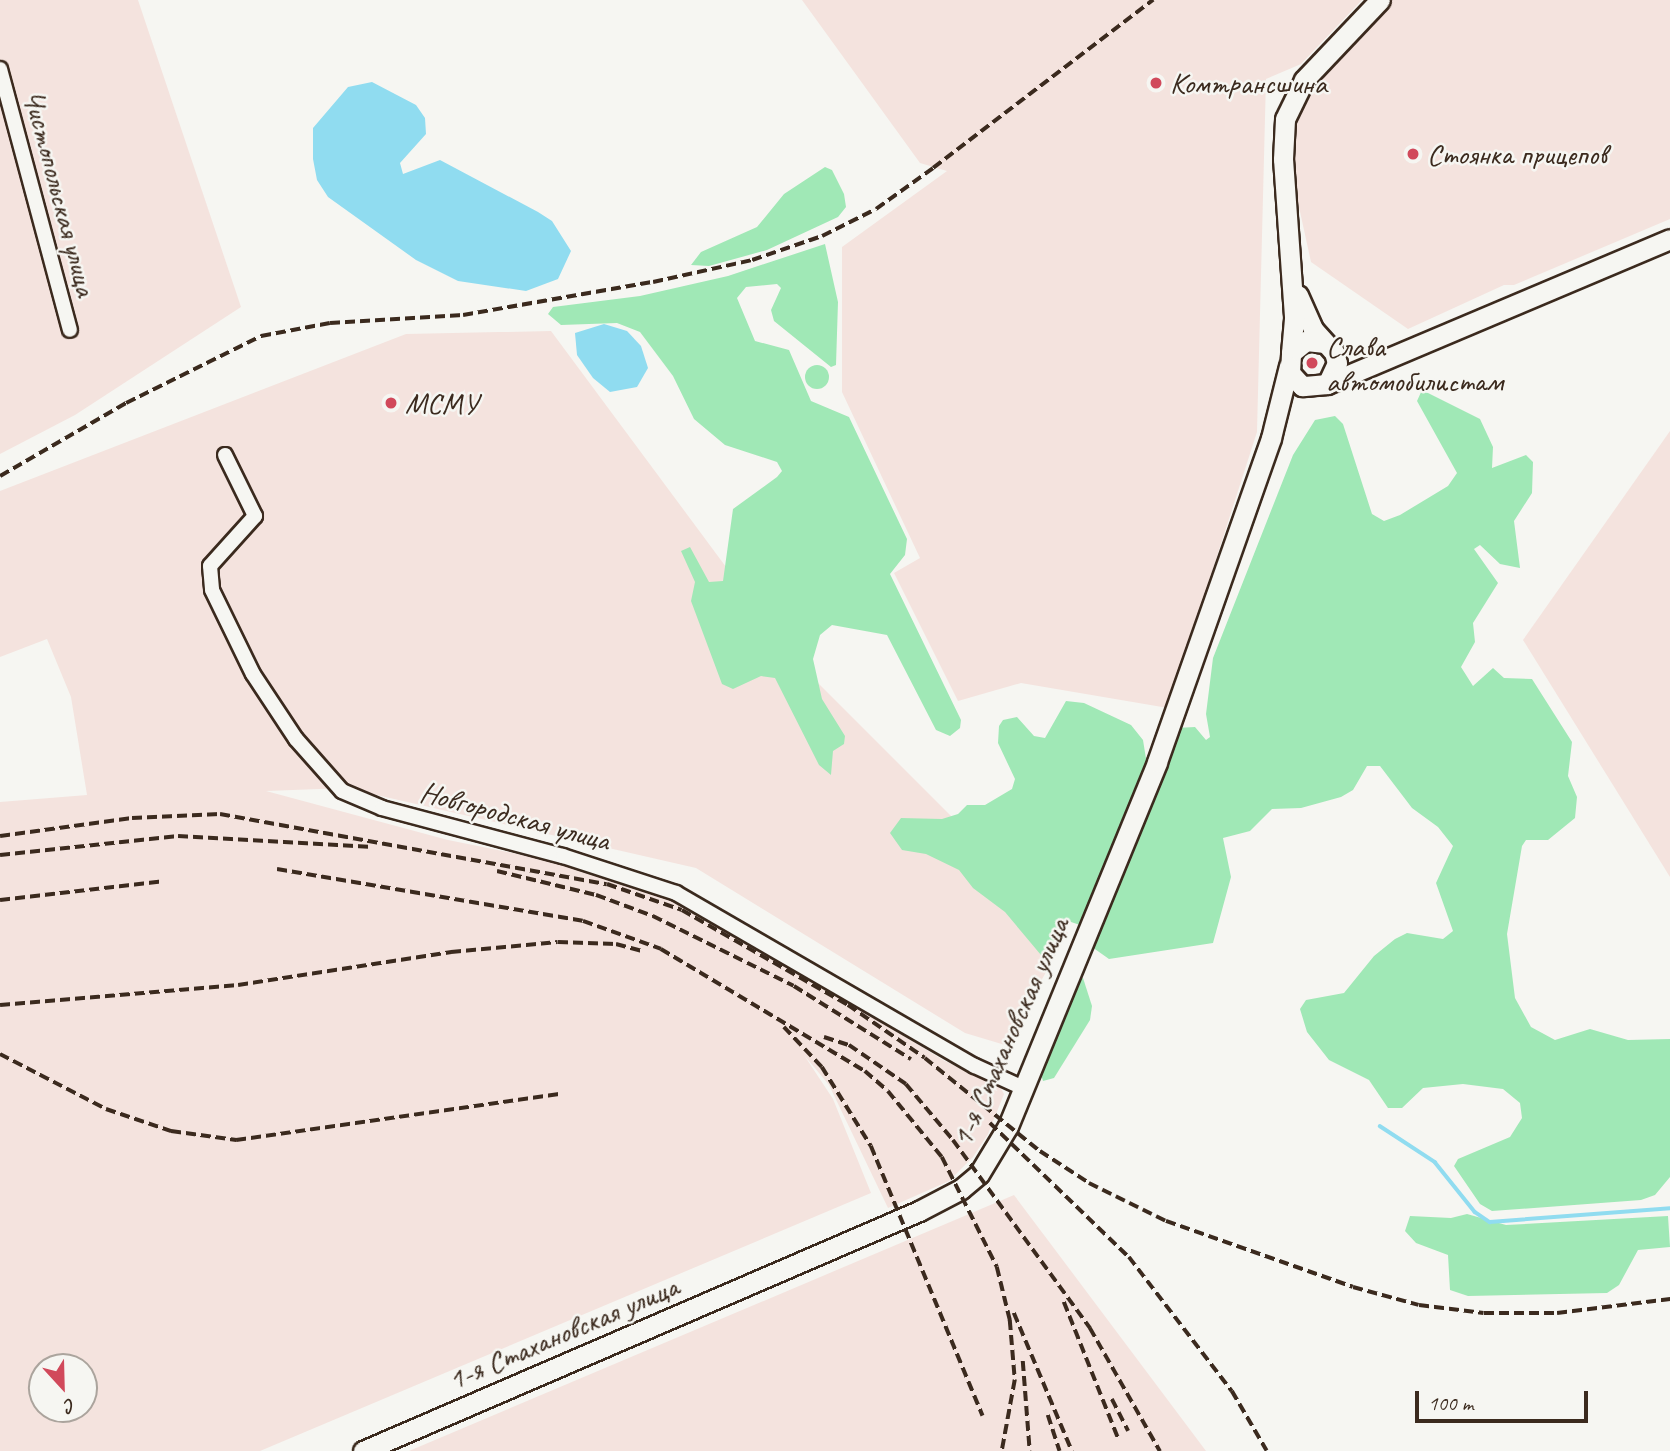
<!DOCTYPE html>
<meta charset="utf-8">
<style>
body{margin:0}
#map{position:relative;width:1670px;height:1451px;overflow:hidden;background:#f6f6f2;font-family:Caveat,sans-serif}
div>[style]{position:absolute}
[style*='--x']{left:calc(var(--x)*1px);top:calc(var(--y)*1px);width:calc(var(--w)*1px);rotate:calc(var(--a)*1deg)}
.built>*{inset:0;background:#f4e3de}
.green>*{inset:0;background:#a0e8b6}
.round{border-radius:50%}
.water>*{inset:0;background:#90dcf0}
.stream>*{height:3.5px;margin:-1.75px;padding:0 1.75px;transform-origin:1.75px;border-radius:1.75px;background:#90dcf0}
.roads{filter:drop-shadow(2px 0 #3b2a1e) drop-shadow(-2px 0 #3b2a1e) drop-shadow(0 2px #3b2a1e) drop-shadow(0 -2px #3b2a1e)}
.minor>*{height:14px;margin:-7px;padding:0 7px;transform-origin:7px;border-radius:7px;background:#f6f6f2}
.secondary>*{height:19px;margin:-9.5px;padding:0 9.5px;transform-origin:9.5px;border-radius:9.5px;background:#f6f6f2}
.rail>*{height:3.5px;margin-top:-1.75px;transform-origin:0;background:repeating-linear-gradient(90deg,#3b2a1e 0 10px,transparent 0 15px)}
.dots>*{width:19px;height:19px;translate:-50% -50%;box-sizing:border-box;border:4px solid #f6f6f2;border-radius:50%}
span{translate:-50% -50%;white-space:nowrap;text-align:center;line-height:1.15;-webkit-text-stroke:5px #f6f6f2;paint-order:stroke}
.poi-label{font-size:30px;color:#3b2a1e}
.left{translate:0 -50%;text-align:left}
.street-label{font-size:30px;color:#3b2a1e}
.north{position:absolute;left:28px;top:1353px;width:70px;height:70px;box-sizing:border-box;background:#f6f6f2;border:2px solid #aba49d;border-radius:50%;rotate:158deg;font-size:19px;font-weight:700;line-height:28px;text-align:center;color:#3b2a1e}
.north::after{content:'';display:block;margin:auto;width:24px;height:32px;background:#d1495b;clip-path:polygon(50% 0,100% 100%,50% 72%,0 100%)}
.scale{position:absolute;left:1415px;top:1391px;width:173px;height:32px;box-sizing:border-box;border:4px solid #3b2a1e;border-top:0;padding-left:9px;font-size:21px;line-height:24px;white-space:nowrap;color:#3b2a1e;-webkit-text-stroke:5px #f6f6f2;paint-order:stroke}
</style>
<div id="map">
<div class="built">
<i style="clip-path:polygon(0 0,138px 0,241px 307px,75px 415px,0 454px)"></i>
<i style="clip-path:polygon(802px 0,1362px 0,1301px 64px,1266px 79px,1257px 432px,1168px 708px,1021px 683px,958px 701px,894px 573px,920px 558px,842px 392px,842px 247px,947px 171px,920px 163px)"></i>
<i style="clip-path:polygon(1388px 0,1670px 0,1670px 219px,1514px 285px,1504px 285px,1408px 329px,1311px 262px,1290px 166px,1295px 100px)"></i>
<i style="clip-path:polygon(evenodd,551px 331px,795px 660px,1068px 933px,1005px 1045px,965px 1033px,696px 868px,346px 788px,266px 791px,448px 840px,592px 869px,676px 896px,943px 1060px,1000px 1087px,1004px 1094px,988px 1134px,973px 1157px,949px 1181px,888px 1208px,829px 1085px,804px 1055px,833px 1099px,871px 1193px,260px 1451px,0 1451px,0 802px,87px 795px,71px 697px,47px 639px,0 657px,0 491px,406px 334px,551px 331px,42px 1367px,84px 1367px,84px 1409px,42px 1409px,42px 1367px)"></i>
<i style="clip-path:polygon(1670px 431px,1670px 877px,1523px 640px)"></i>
<i style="clip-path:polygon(1014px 1195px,1206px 1451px,409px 1451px)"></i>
</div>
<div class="green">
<i style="clip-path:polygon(825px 167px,832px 170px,844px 194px,846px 207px,838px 217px,767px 250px,709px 266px,691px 265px,701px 252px,757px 227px,784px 194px)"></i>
<i style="clip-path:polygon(825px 244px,838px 302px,836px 365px,831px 367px,774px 321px,771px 310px,781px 288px,777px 284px,746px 287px,737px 298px,755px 341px,789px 350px,811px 401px,849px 417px,907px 539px,905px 555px,890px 574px,961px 720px,960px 728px,950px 736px,936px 730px,887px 635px,832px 625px,820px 635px,813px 659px,822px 699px,845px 736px,844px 744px,833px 751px,831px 775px,819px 765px,775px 678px,761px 676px,733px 689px,722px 684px,691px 601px,695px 582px,681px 551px,690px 547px,709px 582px,723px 581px,733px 509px,777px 477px,782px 471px,777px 462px,725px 445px,694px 419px,673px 376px,640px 332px,617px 323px,561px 325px,548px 314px,553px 307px,640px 296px,728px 276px)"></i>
<i class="round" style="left:805px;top:365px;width:24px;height:24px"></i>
<i style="clip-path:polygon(1422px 390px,1480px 419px,1493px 447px,1492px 468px,1526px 455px,1533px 462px,1532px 493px,1514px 521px,1520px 568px,1500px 564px,1480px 545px,1474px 549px,1498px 583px,1473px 623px,1475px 642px,1461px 667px,1473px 686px,1493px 668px,1504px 678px,1532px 679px,1572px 742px,1568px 776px,1577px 797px,1575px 818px,1548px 840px,1526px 840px,1522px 846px,1507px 934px,1515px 998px,1531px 1027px,1555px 1040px,1590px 1029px,1628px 1040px,1670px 1039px,1670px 1177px,1655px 1195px,1641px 1200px,1492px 1211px,1480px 1204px,1454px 1166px,1458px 1159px,1510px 1137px,1522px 1118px,1520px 1103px,1503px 1089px,1463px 1084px,1423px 1088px,1402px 1108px,1388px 1108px,1369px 1080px,1329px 1060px,1307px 1032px,1300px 1009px,1306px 1000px,1344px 993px,1374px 956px,1395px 939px,1407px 933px,1443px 939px,1453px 931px,1436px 883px,1453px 846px,1438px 827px,1412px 808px,1380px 766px,1367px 766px,1353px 790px,1341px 797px,1301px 808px,1272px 809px,1250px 831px,1223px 838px,1231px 877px,1213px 943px,1109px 959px,1092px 947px,1176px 728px,1195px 727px,1206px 740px,1210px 737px,1206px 714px,1213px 658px,1293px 455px,1315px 420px,1335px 416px,1343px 424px,1372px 514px,1384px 521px,1400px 515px,1448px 486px,1457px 473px,1417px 401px)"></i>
<i style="clip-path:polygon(1066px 701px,1084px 703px,1131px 725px,1143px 740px,1148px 771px,1080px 925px,1068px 921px,1055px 935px,1053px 950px,1046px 961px,1005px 912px,973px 888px,959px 870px,926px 854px,902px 850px,890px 833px,901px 818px,942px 819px,958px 814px,967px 805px,985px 805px,1012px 789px,1015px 779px,998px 743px,999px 726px,1003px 720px,1017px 717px,1034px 736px,1045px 738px)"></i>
<i style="clip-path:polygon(1083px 978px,1092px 1006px,1090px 1020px,1054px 1078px,1043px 1081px,1040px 1071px,1077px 981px)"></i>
<i style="clip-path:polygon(1467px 1214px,1506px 1225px,1668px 1216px,1670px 1247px,1638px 1250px,1619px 1285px,1607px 1293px,1468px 1296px,1450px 1290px,1448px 1255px,1416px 1243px,1405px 1231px,1410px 1216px,1451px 1218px)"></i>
</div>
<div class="water">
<i style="clip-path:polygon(372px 82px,416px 105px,425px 118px,426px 134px,400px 163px,403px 174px,440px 160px,538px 212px,552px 221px,571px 251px,558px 279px,526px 291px,458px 281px,416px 260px,328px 197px,317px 180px,313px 159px,313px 128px,348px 87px)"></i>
<i style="clip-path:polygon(604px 324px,627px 331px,641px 346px,648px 368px,637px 387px,610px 392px,593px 378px,577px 355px,575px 333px)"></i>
</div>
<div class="stream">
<i style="--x:1380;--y:1126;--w:66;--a:33.2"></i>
<i style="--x:1435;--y:1162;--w:64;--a:51.3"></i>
<i style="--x:1475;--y:1212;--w:18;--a:34"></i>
<i style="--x:1490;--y:1222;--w:181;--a:-4.4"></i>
</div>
<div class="roads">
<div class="minor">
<i style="--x:0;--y:69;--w:270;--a:75"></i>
<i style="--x:225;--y:455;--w:68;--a:63.8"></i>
<i style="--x:255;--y:516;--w:67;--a:132"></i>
<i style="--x:210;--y:566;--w:24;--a:85"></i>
<i style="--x:212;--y:590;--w:93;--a:64"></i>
<i style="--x:253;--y:674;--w:78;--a:56.5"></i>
<i style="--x:296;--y:739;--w:69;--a:48.5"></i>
<i style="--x:342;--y:791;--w:43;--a:23"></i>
<i style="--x:382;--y:808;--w:187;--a:14.9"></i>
<i style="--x:563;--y:856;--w:119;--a:18.1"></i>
<i style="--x:676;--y:893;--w:345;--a:30.1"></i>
<i style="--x:975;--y:1066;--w:53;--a:24.6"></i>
</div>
<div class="secondary">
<i style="--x:1298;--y:295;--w:37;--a:66"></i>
<i style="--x:1313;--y:329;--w:31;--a:48"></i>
<i style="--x:1334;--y:352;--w:11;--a:75"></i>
<i style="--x:1337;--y:363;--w:23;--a:115"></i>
<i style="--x:1327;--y:384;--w:25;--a:175"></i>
<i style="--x:1302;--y:386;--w:18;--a:-133"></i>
<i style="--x:1290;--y:373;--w:20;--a:-87"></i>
<i style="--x:1291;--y:353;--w:19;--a:-39"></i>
<i style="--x:1306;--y:341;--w:19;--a:6"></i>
<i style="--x:1291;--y:353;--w:37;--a:-85"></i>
<i style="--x:1294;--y:316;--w:157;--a:-94"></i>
<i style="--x:1283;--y:159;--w:40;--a:-87.1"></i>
<i style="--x:1285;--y:119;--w:43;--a:-64"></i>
<i style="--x:1304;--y:80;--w:110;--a:-46.5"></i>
<i style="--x:1327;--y:384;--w:372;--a:-22.9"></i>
<i style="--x:363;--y:1451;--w:606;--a:-23.35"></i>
<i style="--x:919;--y:1211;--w:47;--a:-27.6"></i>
<i style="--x:961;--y:1189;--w:23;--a:-40"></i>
<i style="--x:979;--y:1174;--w:56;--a:-58.9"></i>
<i style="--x:1008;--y:1126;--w:393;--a:-67.7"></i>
<i style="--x:1157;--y:762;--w:343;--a:-70.6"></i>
<i style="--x:1271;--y:438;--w:74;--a:-76"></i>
</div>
</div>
<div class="rail">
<i style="--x:0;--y:476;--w:146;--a:-30.1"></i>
<i style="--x:126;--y:403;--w:151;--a:-26.4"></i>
<i style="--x:261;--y:336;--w:70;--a:-10.7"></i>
<i style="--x:330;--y:323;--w:133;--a:-3.4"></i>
<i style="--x:463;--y:315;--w:193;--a:-9.9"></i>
<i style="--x:653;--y:282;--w:101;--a:-12.5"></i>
<i style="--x:752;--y:260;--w:74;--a:-18.9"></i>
<i style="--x:822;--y:236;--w:60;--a:-26.6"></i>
<i style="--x:876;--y:209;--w:70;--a:-35.7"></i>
<i style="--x:933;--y:168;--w:277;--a:-37.4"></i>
<i style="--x:0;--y:836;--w:133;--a:-7.8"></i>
<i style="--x:132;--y:818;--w:88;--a:-2.6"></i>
<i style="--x:220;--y:814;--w:393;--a:10.3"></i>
<i style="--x:607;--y:884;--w:79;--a:19.1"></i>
<i style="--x:682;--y:910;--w:191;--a:29.8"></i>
<i style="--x:848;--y:1005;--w:93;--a:34.5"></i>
<i style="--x:925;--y:1058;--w:148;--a:39"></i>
<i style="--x:1040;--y:1151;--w:59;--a:33.1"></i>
<i style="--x:1089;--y:1183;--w:86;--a:26.3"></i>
<i style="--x:1166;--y:1221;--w:198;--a:19.4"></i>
<i style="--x:1353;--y:1287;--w:68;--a:15.3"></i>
<i style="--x:1419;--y:1305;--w:65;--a:7"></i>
<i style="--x:1484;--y:1313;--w:73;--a:0"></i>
<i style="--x:1557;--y:1313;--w:114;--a:-7.1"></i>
<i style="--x:0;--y:855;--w:179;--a:-6.1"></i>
<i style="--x:178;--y:836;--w:195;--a:3.2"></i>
<i style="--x:277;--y:869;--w:310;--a:9.6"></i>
<i style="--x:583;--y:921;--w:83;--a:19.7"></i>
<i style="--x:661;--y:949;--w:238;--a:30.9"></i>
<i style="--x:865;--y:1071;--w:30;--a:41"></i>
<i style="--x:888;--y:1091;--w:85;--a:50.7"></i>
<i style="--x:942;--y:1157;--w:123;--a:63.4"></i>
<i style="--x:997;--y:1267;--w:55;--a:76.2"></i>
<i style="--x:1010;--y:1320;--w:60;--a:85.2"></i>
<i style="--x:1015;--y:1380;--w:72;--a:100.4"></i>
<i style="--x:497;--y:871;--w:102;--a:13.6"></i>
<i style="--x:596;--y:895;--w:61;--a:20.2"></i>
<i style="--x:653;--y:916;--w:157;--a:26.4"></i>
<i style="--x:794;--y:986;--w:138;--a:32"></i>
<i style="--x:0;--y:900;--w:164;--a:-6.6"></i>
<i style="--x:0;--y:1005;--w:239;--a:-4.8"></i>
<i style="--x:238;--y:985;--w:216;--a:-8.8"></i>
<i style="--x:451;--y:952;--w:107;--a:-5.3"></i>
<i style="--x:558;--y:942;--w:58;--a:2"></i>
<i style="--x:616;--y:944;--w:28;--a:15"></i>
<i style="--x:784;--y:1027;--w:55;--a:46.5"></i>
<i style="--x:822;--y:1067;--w:93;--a:58.2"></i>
<i style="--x:871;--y:1146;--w:292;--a:67.5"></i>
<i style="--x:824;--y:1037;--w:26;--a:18"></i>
<i style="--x:849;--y:1045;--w:69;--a:34.4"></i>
<i style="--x:906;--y:1084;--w:73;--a:50"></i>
<i style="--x:953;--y:1140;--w:233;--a:53.9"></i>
<i style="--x:1090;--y:1328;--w:142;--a:60.4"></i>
<i style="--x:0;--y:1054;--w:119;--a:27.4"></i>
<i style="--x:106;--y:1109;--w:69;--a:18.7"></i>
<i style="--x:171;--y:1131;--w:66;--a:7.9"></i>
<i style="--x:236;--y:1140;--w:328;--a:-8.1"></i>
<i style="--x:990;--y:1123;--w:193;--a:44"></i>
<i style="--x:1129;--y:1257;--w:169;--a:52.5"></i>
<i style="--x:1232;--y:1391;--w:69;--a:59.7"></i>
<i style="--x:1064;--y:1302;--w:146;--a:68.3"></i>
<i style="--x:1014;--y:1313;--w:150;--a:67.2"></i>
<i style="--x:1023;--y:1361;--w:90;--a:85.6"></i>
<i style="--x:1112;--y:1399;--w:36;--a:63"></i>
<i style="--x:1048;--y:1415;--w:38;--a:72"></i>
</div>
<div class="dots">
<i style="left:1156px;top:83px;background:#d1495b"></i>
<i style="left:1413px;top:154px;background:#d1495b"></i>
<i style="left:1312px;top:363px;background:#d1495b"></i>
<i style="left:391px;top:403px;background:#d1495b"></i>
</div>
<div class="poi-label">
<span class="left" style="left:1170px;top:83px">Комтрансшина</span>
<span class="left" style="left:1427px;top:154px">Стоянка прицепов</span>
<span class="left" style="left:1326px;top:363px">Слава<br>автомобилистам</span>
<span class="left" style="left:405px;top:403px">МСМУ</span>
</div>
<div class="street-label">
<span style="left:60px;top:193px;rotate:75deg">Чистопольская улица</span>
<span style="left:515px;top:816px;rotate:15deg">Новгородская улица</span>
<span style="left:1010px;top:1032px;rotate:-66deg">1-я Стахановская улица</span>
<span style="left:563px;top:1333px;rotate:-23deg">1-я Стахановская улица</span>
</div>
<div class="north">С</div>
<div class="scale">100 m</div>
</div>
